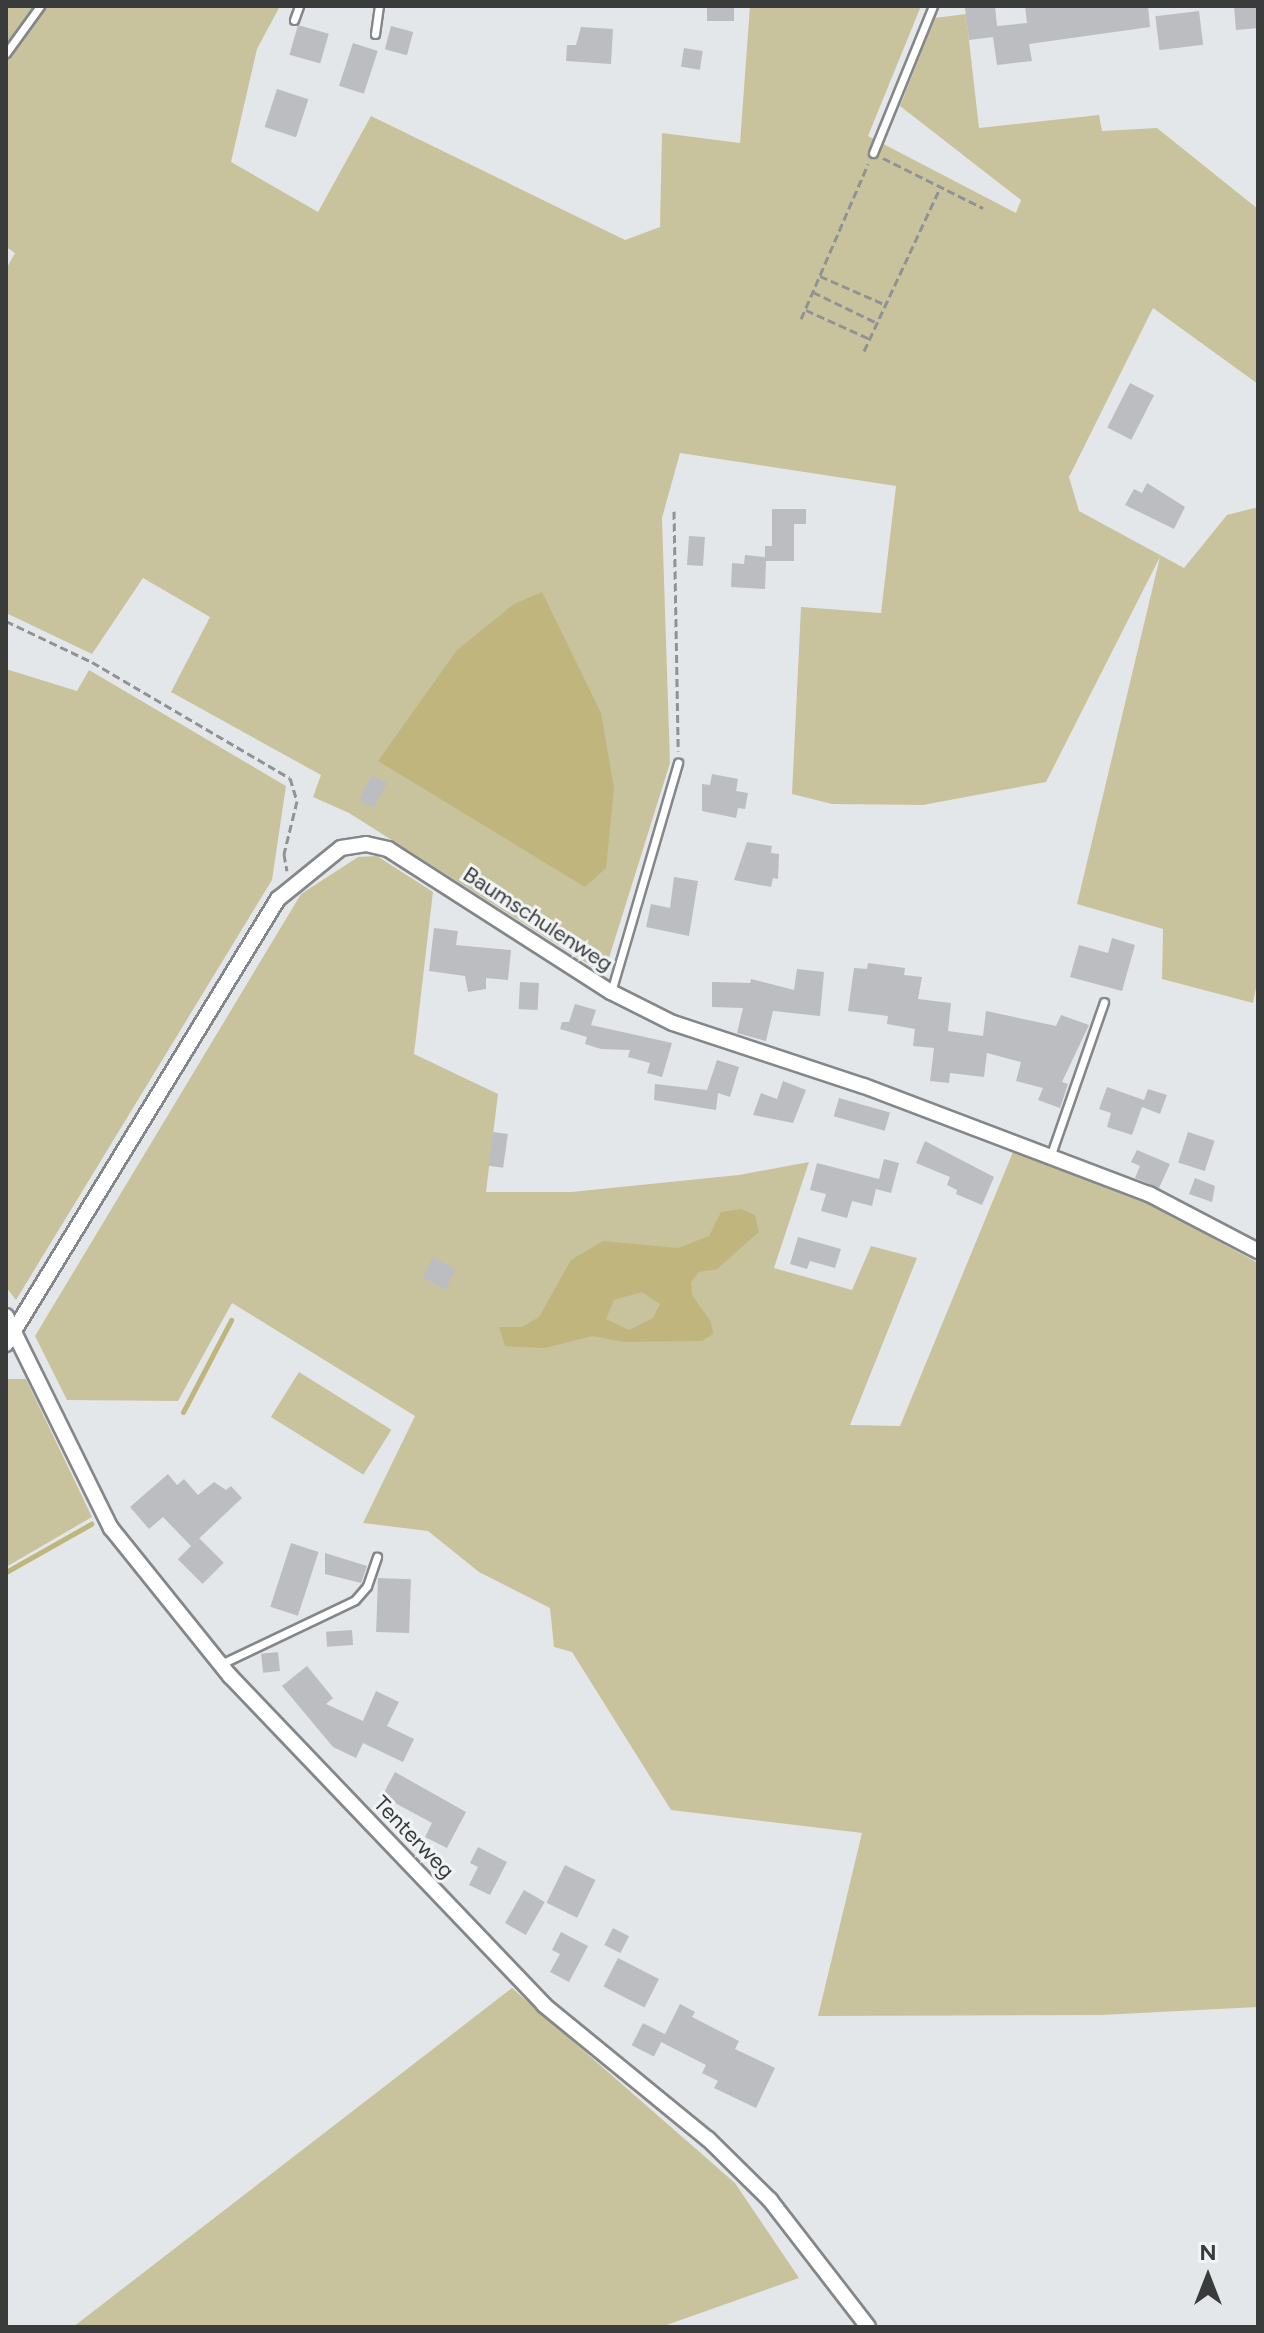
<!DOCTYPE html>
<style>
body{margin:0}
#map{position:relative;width:1264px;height:2333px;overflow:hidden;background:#e4e7e9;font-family:Figtree,sans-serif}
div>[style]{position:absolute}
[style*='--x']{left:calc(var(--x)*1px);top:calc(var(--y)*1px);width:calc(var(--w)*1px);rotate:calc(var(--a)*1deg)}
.green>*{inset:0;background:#c9c39d;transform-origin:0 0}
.water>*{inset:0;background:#bfb57d}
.stream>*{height:5px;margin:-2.5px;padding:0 2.5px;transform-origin:2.5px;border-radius:2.5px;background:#bfb57d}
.building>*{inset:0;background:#bbbdc0;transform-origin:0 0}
.path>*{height:3px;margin-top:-1.5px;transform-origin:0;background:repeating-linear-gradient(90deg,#909293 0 8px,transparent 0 12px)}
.roads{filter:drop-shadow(2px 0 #848789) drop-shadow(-2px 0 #848789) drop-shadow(0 2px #848789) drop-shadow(0 -2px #848789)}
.lane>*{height:7px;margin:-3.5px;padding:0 3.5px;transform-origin:3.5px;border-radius:3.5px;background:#fff}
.street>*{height:14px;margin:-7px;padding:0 7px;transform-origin:7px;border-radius:7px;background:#fff}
span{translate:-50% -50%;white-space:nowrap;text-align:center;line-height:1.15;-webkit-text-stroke:6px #f1f4f6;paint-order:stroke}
.street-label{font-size:22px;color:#3a3c3c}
.frame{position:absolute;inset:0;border:8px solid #3a3c3c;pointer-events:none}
.north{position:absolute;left:1168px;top:2237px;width:80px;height:80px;-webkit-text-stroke:6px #f1f4f6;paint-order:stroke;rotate:0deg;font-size:22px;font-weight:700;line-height:32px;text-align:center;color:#3a3c3c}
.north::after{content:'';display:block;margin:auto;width:28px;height:36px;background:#3a3c3c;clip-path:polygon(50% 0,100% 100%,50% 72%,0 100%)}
</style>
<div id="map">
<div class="green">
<i style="clip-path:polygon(6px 6px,280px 6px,257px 49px,231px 162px,318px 212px,371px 116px,625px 240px,660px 227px,662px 133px,740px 143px,750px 6px,921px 6px,868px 136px,1016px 213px,1021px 200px,900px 106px,935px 18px,966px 14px,979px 128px,1099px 115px,1102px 131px,1157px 128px,1258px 209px,1258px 384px,1153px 308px,1069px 477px,1079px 511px,1184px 568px,1227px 515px,1258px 507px,1258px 978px,1253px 1003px,1162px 979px,1163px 929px,1077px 904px,1160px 557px,1046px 782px,923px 805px,832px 804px,792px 794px,801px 607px,881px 613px,896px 486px,680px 453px,662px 518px,670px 763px,604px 974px,349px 813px,313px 797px,321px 775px,171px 692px,210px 617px,143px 578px,92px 654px,6px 613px,6px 269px,15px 253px,6px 247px)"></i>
<i style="clip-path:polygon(6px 669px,77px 691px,89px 670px,286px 786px,272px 880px,16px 1300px,6px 1287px)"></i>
<i style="clip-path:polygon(377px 856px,433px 892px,414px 1054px,498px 1094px,486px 1192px,571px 1192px,739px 1175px,809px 1162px,774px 1268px,852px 1290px,871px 1246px,917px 1258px,850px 1425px,900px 1426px,1013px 1152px,1152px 1205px,1258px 1263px,1258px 2007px,1101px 2015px,818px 2016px,862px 1833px,671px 1810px,572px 1652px,554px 1647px,550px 1608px,479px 1572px,428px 1531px,363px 1523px,415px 1416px,232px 1303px,178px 1401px,67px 1400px,35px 1336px,301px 894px,358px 857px)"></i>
<i style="left:299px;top:1372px;width:109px;height:53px;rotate:32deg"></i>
<i style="clip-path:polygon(6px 1379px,26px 1379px,92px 1517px,6px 1567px)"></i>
<i style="clip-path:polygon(512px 1988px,735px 2183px,799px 2278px,661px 2327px,73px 2327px)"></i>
</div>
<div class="water">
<i style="clip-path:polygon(542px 592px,601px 713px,614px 788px,606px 868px,585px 887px,378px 761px,457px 650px,514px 604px)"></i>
<i style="clip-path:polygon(evenodd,741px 1209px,755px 1215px,759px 1232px,717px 1269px,699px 1272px,691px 1282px,692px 1295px,711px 1322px,713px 1334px,702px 1341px,624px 1342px,592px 1336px,545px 1348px,505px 1346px,499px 1327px,522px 1327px,539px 1317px,571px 1260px,603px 1241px,678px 1248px,709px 1236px,721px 1212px,741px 1209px,642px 1292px,660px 1304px,653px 1318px,629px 1330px,606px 1319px,614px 1300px,642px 1292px)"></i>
</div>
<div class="stream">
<i style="--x:183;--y:1412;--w:104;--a:-62.4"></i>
<i style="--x:6;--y:1572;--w:98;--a:-29.5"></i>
</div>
<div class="building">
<i style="left:707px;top:6px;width:27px;height:15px"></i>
<i style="clip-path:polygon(995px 6px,997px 26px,1027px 23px,1025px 6px,1148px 6px,1150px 27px,1029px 44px,1032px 61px,997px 65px,993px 37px,969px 40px,965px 8px)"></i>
<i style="clip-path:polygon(1234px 6px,1258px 6px,1258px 28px,1236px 30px)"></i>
<i style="left:1199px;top:11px;width:34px;height:44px;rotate:83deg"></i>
<i style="left:298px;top:25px;width:32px;height:31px;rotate:16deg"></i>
<i style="left:391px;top:26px;width:23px;height:24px;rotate:15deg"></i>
<i style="clip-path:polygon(581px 27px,613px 29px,611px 64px,566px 61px,567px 45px,576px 45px)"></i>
<i style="left:353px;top:43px;width:26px;height:45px;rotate:18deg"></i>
<i style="left:684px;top:48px;width:19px;height:19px;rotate:9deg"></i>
<i style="left:277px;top:89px;width:33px;height:40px;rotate:18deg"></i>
<i style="left:1130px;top:383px;width:27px;height:50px;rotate:27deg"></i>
<i style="clip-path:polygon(1147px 483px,1185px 507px,1174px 529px,1125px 505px,1134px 489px,1142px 493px)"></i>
<i style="clip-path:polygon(772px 509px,806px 509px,806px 524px,794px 524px,794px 561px,766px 561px,765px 589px,731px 587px,732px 563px,744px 564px,745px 555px,765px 557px,765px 546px,772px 546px)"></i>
<i style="left:689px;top:536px;width:16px;height:29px;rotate:4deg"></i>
<i style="clip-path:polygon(712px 774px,738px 779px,736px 791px,748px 793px,745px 809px,738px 808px,736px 818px,702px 811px,702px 784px,710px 785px)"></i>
<i style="left:372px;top:775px;width:17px;height:28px;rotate:28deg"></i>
<i style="clip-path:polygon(747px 842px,772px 846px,771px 853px,779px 854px,778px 879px,773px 878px,771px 887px,734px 880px)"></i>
<i style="clip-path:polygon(674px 877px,698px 881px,689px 936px,646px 927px,651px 904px,670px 908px)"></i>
<i style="clip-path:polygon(434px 928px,458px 931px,456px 945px,511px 950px,508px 980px,486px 978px,486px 989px,468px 992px,465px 976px,429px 971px)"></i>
<i style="clip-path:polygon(1112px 938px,1135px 945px,1122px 991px,1070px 977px,1079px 945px,1108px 953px)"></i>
<i style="clip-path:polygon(868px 963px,905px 968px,904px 975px,922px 977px,918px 999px,951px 1003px,948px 1031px,983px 1036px,986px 1011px,1056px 1026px,1061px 1015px,1089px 1025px,1062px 1082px,1068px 1084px,1060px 1108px,1038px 1100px,1043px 1088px,1016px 1081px,1021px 1062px,987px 1053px,984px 1077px,950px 1073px,949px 1083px,930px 1081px,934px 1048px,913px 1046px,915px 1029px,887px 1024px,888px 1016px,848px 1011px,854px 968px,867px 969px)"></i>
<i style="clip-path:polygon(797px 969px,824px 972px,820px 1016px,773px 1011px,766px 1041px,737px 1033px,743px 1008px,712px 1007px,712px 982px,750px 983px,751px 979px,794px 990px)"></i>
<i style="left:520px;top:982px;width:19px;height:27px;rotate:3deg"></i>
<i style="clip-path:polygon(575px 1004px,596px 1010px,591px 1025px,672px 1043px,662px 1077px,647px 1073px,650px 1063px,628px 1057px,630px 1050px,601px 1049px,585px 1044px,587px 1037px,560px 1029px,562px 1022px,569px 1022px)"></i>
<i style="clip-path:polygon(717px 1060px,739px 1067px,730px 1097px,718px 1093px,716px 1110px,654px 1100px,655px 1084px,707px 1090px)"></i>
<i style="clip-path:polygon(783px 1081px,806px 1090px,793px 1123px,753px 1115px,761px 1093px,777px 1099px)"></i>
<i style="clip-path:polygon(1107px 1087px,1144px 1100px,1148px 1089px,1167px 1095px,1160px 1114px,1142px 1107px,1132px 1135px,1107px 1127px,1111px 1113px,1099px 1109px)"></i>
<i style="left:839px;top:1098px;width:53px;height:19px;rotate:16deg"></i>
<i style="left:493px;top:1132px;width:15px;height:34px;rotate:8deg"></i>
<i style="left:1188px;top:1132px;width:28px;height:32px;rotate:18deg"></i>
<i style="clip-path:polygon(925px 1141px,994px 1177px,982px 1205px,956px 1194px,957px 1190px,947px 1185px,950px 1177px,916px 1163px)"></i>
<i style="clip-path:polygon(1137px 1150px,1170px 1164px,1159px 1188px,1135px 1178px,1140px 1166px,1131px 1162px)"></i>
<i style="clip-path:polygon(884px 1159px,899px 1163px,891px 1193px,876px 1189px,872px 1206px,852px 1201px,847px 1218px,821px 1211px,826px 1194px,810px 1190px,817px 1163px,879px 1179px)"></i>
<i style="clip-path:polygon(1195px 1178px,1215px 1186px,1212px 1202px,1189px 1194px)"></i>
<i style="clip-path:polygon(798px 1237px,841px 1249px,835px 1268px,810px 1261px,807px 1269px,790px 1264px)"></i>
<i style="left:433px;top:1257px;width:26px;height:23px;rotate:28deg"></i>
<i style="clip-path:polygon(168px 1474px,177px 1485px,184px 1479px,198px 1495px,214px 1482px,226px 1490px,231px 1486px,242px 1498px,191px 1546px,163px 1517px,149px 1529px,130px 1507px)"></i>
<i style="left:199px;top:1538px;width:35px;height:30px;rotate:45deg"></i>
<i style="left:291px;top:1543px;width:29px;height:67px;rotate:18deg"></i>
<i style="clip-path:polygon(325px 1553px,367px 1566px,361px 1583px,325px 1574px)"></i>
<i style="left:378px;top:1578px;width:33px;height:54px;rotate:2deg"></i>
<i style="left:352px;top:1630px;width:15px;height:26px;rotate:86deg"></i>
<i style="left:278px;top:1652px;width:19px;height:17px;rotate:84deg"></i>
<i style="clip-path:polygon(307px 1666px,333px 1698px,326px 1704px,363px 1721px,376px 1691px,399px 1702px,387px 1726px,414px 1739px,403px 1762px,363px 1743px,356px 1758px,333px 1747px,282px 1686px)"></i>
<i style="clip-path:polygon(395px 1772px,466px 1812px,447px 1848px,425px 1837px,432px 1823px,382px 1796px)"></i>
<i style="clip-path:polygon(478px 1847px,507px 1862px,490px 1895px,469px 1885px,478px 1867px,470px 1863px)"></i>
<i style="left:565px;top:1865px;width:34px;height:42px;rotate:26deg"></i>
<i style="left:524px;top:1890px;width:24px;height:38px;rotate:30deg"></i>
<i style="left:613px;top:1928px;width:18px;height:19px;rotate:27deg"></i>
<i style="clip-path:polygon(561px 1932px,588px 1946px,569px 1982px,550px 1972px,560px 1954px,552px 1950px)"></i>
<i style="left:618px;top:1958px;width:46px;height:32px;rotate:27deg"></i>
<i style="clip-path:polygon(680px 2004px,695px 2012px,692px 2017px,739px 2041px,735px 2049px,775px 2068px,756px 2108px,714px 2088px,718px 2081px,702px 2073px,706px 2065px,661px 2042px)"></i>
<i style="left:643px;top:2023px;width:25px;height:25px;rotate:27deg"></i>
</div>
<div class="path">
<i style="--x:883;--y:158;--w:112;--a:26.6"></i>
<i style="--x:820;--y:276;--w:72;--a:23.7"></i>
<i style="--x:813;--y:292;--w:71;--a:25.8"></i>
<i style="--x:806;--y:310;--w:70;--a:24.4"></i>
<i style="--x:801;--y:319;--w:169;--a:-66.6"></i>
<i style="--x:864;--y:351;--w:182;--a:-65"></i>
<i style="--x:674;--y:511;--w:240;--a:89"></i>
<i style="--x:6;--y:621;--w:95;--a:25.5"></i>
<i style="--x:92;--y:662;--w:229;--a:30.4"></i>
<i style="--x:290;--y:778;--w:24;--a:73"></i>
<i style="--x:297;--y:801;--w:55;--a:103.8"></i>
<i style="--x:284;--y:854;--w:17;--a:80"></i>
</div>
<div class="roads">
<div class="lane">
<i style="--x:294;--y:20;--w:15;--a:-70"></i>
<i style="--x:375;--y:34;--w:28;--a:-82"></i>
<i style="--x:6;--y:53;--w:58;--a:-54.1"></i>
<i style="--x:873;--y:153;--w:159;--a:-67.8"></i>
<i style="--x:611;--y:992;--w:239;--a:-73.7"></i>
<i style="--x:1050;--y:1157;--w:164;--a:-70.8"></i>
<i style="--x:221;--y:1664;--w:148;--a:-25.5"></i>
<i style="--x:355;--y:1600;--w:18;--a:-49"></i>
<i style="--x:367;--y:1586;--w:31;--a:-71"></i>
</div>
<div class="street">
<i style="--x:6;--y:1316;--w:237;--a:63.7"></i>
<i style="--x:111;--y:1528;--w:190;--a:51.2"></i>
<i style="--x:230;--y:1676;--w:455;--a:46.3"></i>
<i style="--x:544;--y:2005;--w:212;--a:39.3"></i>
<i style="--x:708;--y:2139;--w:87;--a:44.5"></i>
<i style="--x:770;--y:2200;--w:160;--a:52.3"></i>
<i style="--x:6;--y:1344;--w:522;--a:-58.57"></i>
<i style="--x:278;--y:899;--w:81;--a:-39"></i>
<i style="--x:341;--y:848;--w:25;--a:-9"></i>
<i style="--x:366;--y:844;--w:23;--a:13"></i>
<i style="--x:388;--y:849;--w:265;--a:32.7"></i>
<i style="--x:611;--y:992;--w:69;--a:26.6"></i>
<i style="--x:673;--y:1023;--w:201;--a:18.3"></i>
<i style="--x:864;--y:1086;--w:305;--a:20.8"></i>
<i style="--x:1149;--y:1194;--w:123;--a:27.6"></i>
</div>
</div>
<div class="street-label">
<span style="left:538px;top:919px;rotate:33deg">Baumschulenweg</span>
<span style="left:414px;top:1837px;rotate:46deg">Tenterweg</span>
</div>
<div class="frame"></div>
<div class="north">N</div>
</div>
